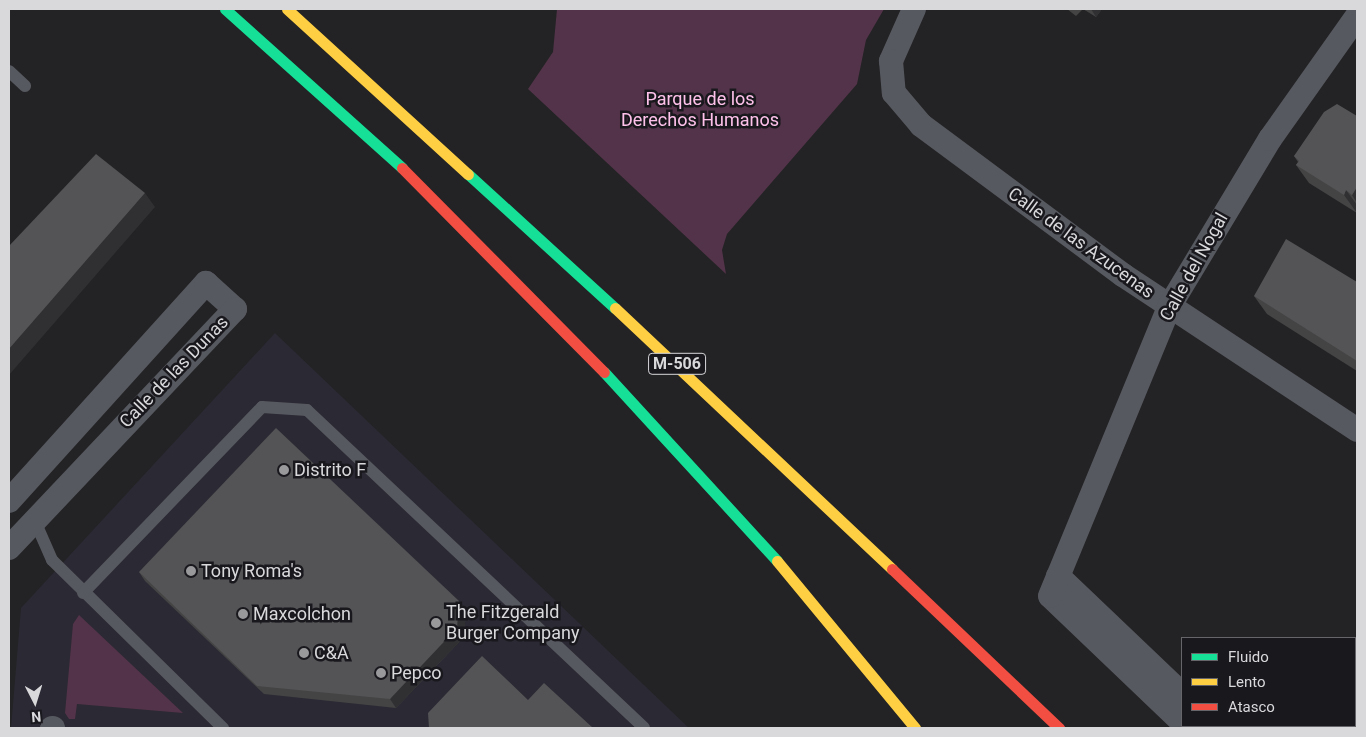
<!DOCTYPE html>
<style>
body{margin:0}
#map{position:relative;width:1366px;height:737px;overflow:hidden;background:#232325;font-family:Roboto,sans-serif}
div>[style]{position:absolute}
.built>*{inset:0;background:#2b2933}
.green>*{inset:0;background:#533349}
.lane>*{height:12px;margin:-6px;padding:0 6px;transform-origin:6px;border-radius:6px;background:#575960}
.street>*{height:24px;margin:-12px;padding:0 12px;transform-origin:12px;border-radius:12px;background:#575960}
.fast>*{height:11px;margin:-5.5px;padding:0 5.5px;transform-origin:5.5px;border-radius:5.5px;background:#16e098}
.slow>*{height:11px;margin:-5.5px;padding:0 5.5px;transform-origin:5.5px;border-radius:5.5px;background:#ffcf43}
.jam>*{height:11px;margin:-5.5px;padding:0 5.5px;transform-origin:5.5px;border-radius:5.5px;background:#f24e42}
.wall>*{inset:0;background:#444445}
.shaded-wall>*{inset:0;background:#303032}
.building>*{inset:0;background:#545456}
.dots>*{width:14px;height:14px;translate:-50% -50%;box-sizing:border-box;border:2px solid #19181d;border-radius:50%}
span{translate:-50% -50%;white-space:nowrap;text-align:center;line-height:1.15;-webkit-text-stroke:5px #19181d;paint-order:stroke}
.shield-label span{padding:1px 4px;background:#19181d;border:1px solid;border-radius:4px;-webkit-text-stroke-width:0}
.shield-label{font-size:16px;color:#d9d9dc;font-weight:700}
.park-label{font-size:18px;color:#fec1ea}
.street-label{font-size:18px;color:#d9d9dc}
.poi-label{font-size:18px;color:#d9d9dc}
.left{translate:0 -50%;text-align:left}
.frame{position:absolute;inset:0;border:10px solid #d9d9dc;pointer-events:none}
.legend{position:absolute;left:1181px;top:637px;width:175px;height:90px;box-sizing:border-box;background:#19181d;border:1px solid #666569;margin:0;padding:6px 9px;list-style:none;font-size:15px;color:#d9d9dc}
.legend li{display:flex;align-items:center;gap:10px;height:25px}
.legend b{width:25px;border:1px solid #666569}
.north{position:absolute;left:10px;top:677px;width:50px;height:50px;-webkit-text-stroke:4px #19181d;paint-order:stroke;rotate:175deg;font-size:14px;font-weight:700;line-height:20px;text-align:center;color:#d9d9dc}
.north::after{content:'';display:block;margin:auto;width:18px;height:22px;background:#d9d9dc;clip-path:polygon(50% 0,100% 100%,50% 72%,0 100%)}
</style>
<div id="map">
<div class="built">
<i style="clip-path:polygon(275px 333px,689px 728px,11px 728px,21px 608px)"></i>
</div>
<div class="green">
<i style="clip-path:polygon(557px 9px,884px 9px,866px 40px,857px 84px,727px 234px,722px 250px,726px 274px,528px 89px,553px 52px)"></i>
<i style="clip-path:polygon(79px 615px,183px 713px,77px 704px,75px 719px,69px 719px,65px 713px,73px 624px)"></i>
</div>
<div class="lane">
<i style="left:9px;top:71px;width:22px;rotate:43deg"></i>
<i style="left:34px;top:519px;width:45px;rotate:66.3deg"></i>
<i style="left:52px;top:560px;width:240px;rotate:44.5deg"></i>
<i style="left:83px;top:593px;width:258px;rotate:-46.1deg"></i>
<i style="left:262px;top:407px;width:45px;rotate:3.8deg"></i>
<i style="left:307px;top:410px;width:463px;rotate:43.3deg"></i>
</div>
<div class="street">
<i style="left:914px;top:9px;width:57px;rotate:113.9deg"></i>
<i style="left:891px;top:61px;width:32px;rotate:85deg"></i>
<i style="left:894px;top:93px;width:42px;rotate:49.8deg"></i>
<i style="left:921px;top:125px;width:252px;rotate:36.6deg"></i>
<i style="left:1123px;top:275px;width:281px;rotate:33.5deg"></i>
<i style="left:9px;top:501px;width:294px;rotate:-47.9deg"></i>
<i style="left:206px;top:283px;width:39px;rotate:42deg"></i>
<i style="left:235px;top:309px;width:329px;rotate:133.4deg"></i>
<i style="left:1058px;top:576px;width:171px;rotate:43.6deg"></i>
<i style="left:1182px;top:722px;width:182px;rotate:-136.3deg"></i>
<i style="left:1050px;top:596px;width:313px;rotate:-67.6deg"></i>
<i style="left:1169px;top:307px;width:196px;rotate:-59deg"></i>
<i style="left:1270px;top:139px;width:151px;rotate:-54.7deg"></i>
<i style="left:1215px;top:726px;width:4px;rotate:34deg"></i>
<i style="left:52px;top:728px;width:1px"></i>
</div>
<div class="fast">
<i style="left:225px;top:9px;width:238px;rotate:41.9deg"></i>
<i style="left:468px;top:174px;width:199px;rotate:42.4deg"></i>
<i style="left:604px;top:372px;width:256px;rotate:47.5deg"></i>
</div>
<div class="slow">
<i style="left:287px;top:9px;width:245px;rotate:42.4deg"></i>
<i style="left:615px;top:308px;width:381px;rotate:43.3deg"></i>
<i style="left:777px;top:561px;width:217px;rotate:50.4deg"></i>
</div>
<div class="jam">
<i style="left:402px;top:168px;width:287px;rotate:45.3deg"></i>
<i style="left:892px;top:569px;width:231px;rotate:43.6deg"></i>
</div>
<div class="wall">
<i style="clip-path:polygon(1067px 9px,1083px 9px,1076px 16px)"></i>
<i style="clip-path:polygon(1083px 9px,1102px 9px,1096px 17px)"></i>
<i style="clip-path:polygon(1357px 116px,1357px 213px,1309px 183px,1296px 165px,1298px 162px,1294px 156px)"></i>
<i style="clip-path:polygon(1357px 282px,1357px 371px,1267px 314px,1254px 296px)"></i>
<i style="clip-path:polygon(139px 572px,459px 601px,466px 610px,464px 637px,396px 708px,264px 694px,145px 581px)"></i>
</div>
<div class="shaded-wall">
<i style="clip-path:polygon(1091px 9px,1102px 9px,1096px 17px)"></i>
<i style="clip-path:polygon(1357px 187px,1357px 203px,1352px 195px)"></i>
<i style="clip-path:polygon(1346px 190px,1357px 205px,1357px 213px,1344px 195px)"></i>
<i style="clip-path:polygon(145px 193px,155px 207px,9px 375px,9px 349px)"></i>
<i style="clip-path:polygon(459px 601px,466px 610px,464px 637px,396px 708px,390px 699px)"></i>
</div>
<div class="building">
<i style="clip-path:polygon(1337px 104px,1357px 116px,1357px 187px,1352px 195px,1346px 190px,1344px 195px,1296px 165px,1299px 161px,1294px 156px,1324px 112px)"></i>
<i style="clip-path:polygon(96px 154px,145px 193px,9px 349px,9px 246px)"></i>
<i style="clip-path:polygon(1286px 239px,1357px 282px,1357px 361px,1254px 296px)"></i>
<i style="clip-path:polygon(276px 428px,459px 601px,457px 628px,390px 699px,257px 686px,139px 572px)"></i>
<i style="clip-path:polygon(482px 656px,528px 700px,544px 683px,593px 728px,429px 728px,428px 713px)"></i>
</div>
<div class="dots">
<i style="left:284px;top:470px;background:#99999c"></i>
<i style="left:191px;top:571px;background:#99999c"></i>
<i style="left:243px;top:614px;background:#99999c"></i>
<i style="left:436px;top:623px;background:#99999c"></i>
<i style="left:304px;top:653px;background:#99999c"></i>
<i style="left:381px;top:673px;background:#99999c"></i>
</div>
<div class="shield-label">
<span style="left:677px;top:364px">M-506</span>
</div>
<div class="park-label">
<span style="left:700px;top:110px">Parque de los<br>Derechos Humanos</span>
</div>
<div class="street-label">
<span style="left:1081px;top:243px;rotate:36deg">Calle de las Azucenas</span>
<span style="left:1194px;top:267px;rotate:-61deg">Calle del Nogal</span>
<span style="left:174px;top:372px;rotate:-46deg">Calle de las Dunas</span>
</div>
<div class="poi-label">
<span class="left" style="left:294px;top:470px">Distrito F</span>
<span class="left" style="left:201px;top:571px">Tony Roma's</span>
<span class="left" style="left:446px;top:623px">The Fitzgerald<br>Burger Company</span>
<span class="left" style="left:253px;top:614px">Maxcolchon</span>
<span class="left" style="left:314px;top:653px">C&amp;A</span>
<span class="left" style="left:391px;top:673px">Pepco</span>
</div>
<div class="frame"></div>
<ul class="legend">
<li><b style="height:6px;background:#16e098"></b>Fluido</li>
<li><b style="height:6px;background:#ffcf43"></b>Lento</li>
<li><b style="height:6px;background:#f24e42"></b>Atasco</li>
</ul>
<div class="north">N</div>
</div>
